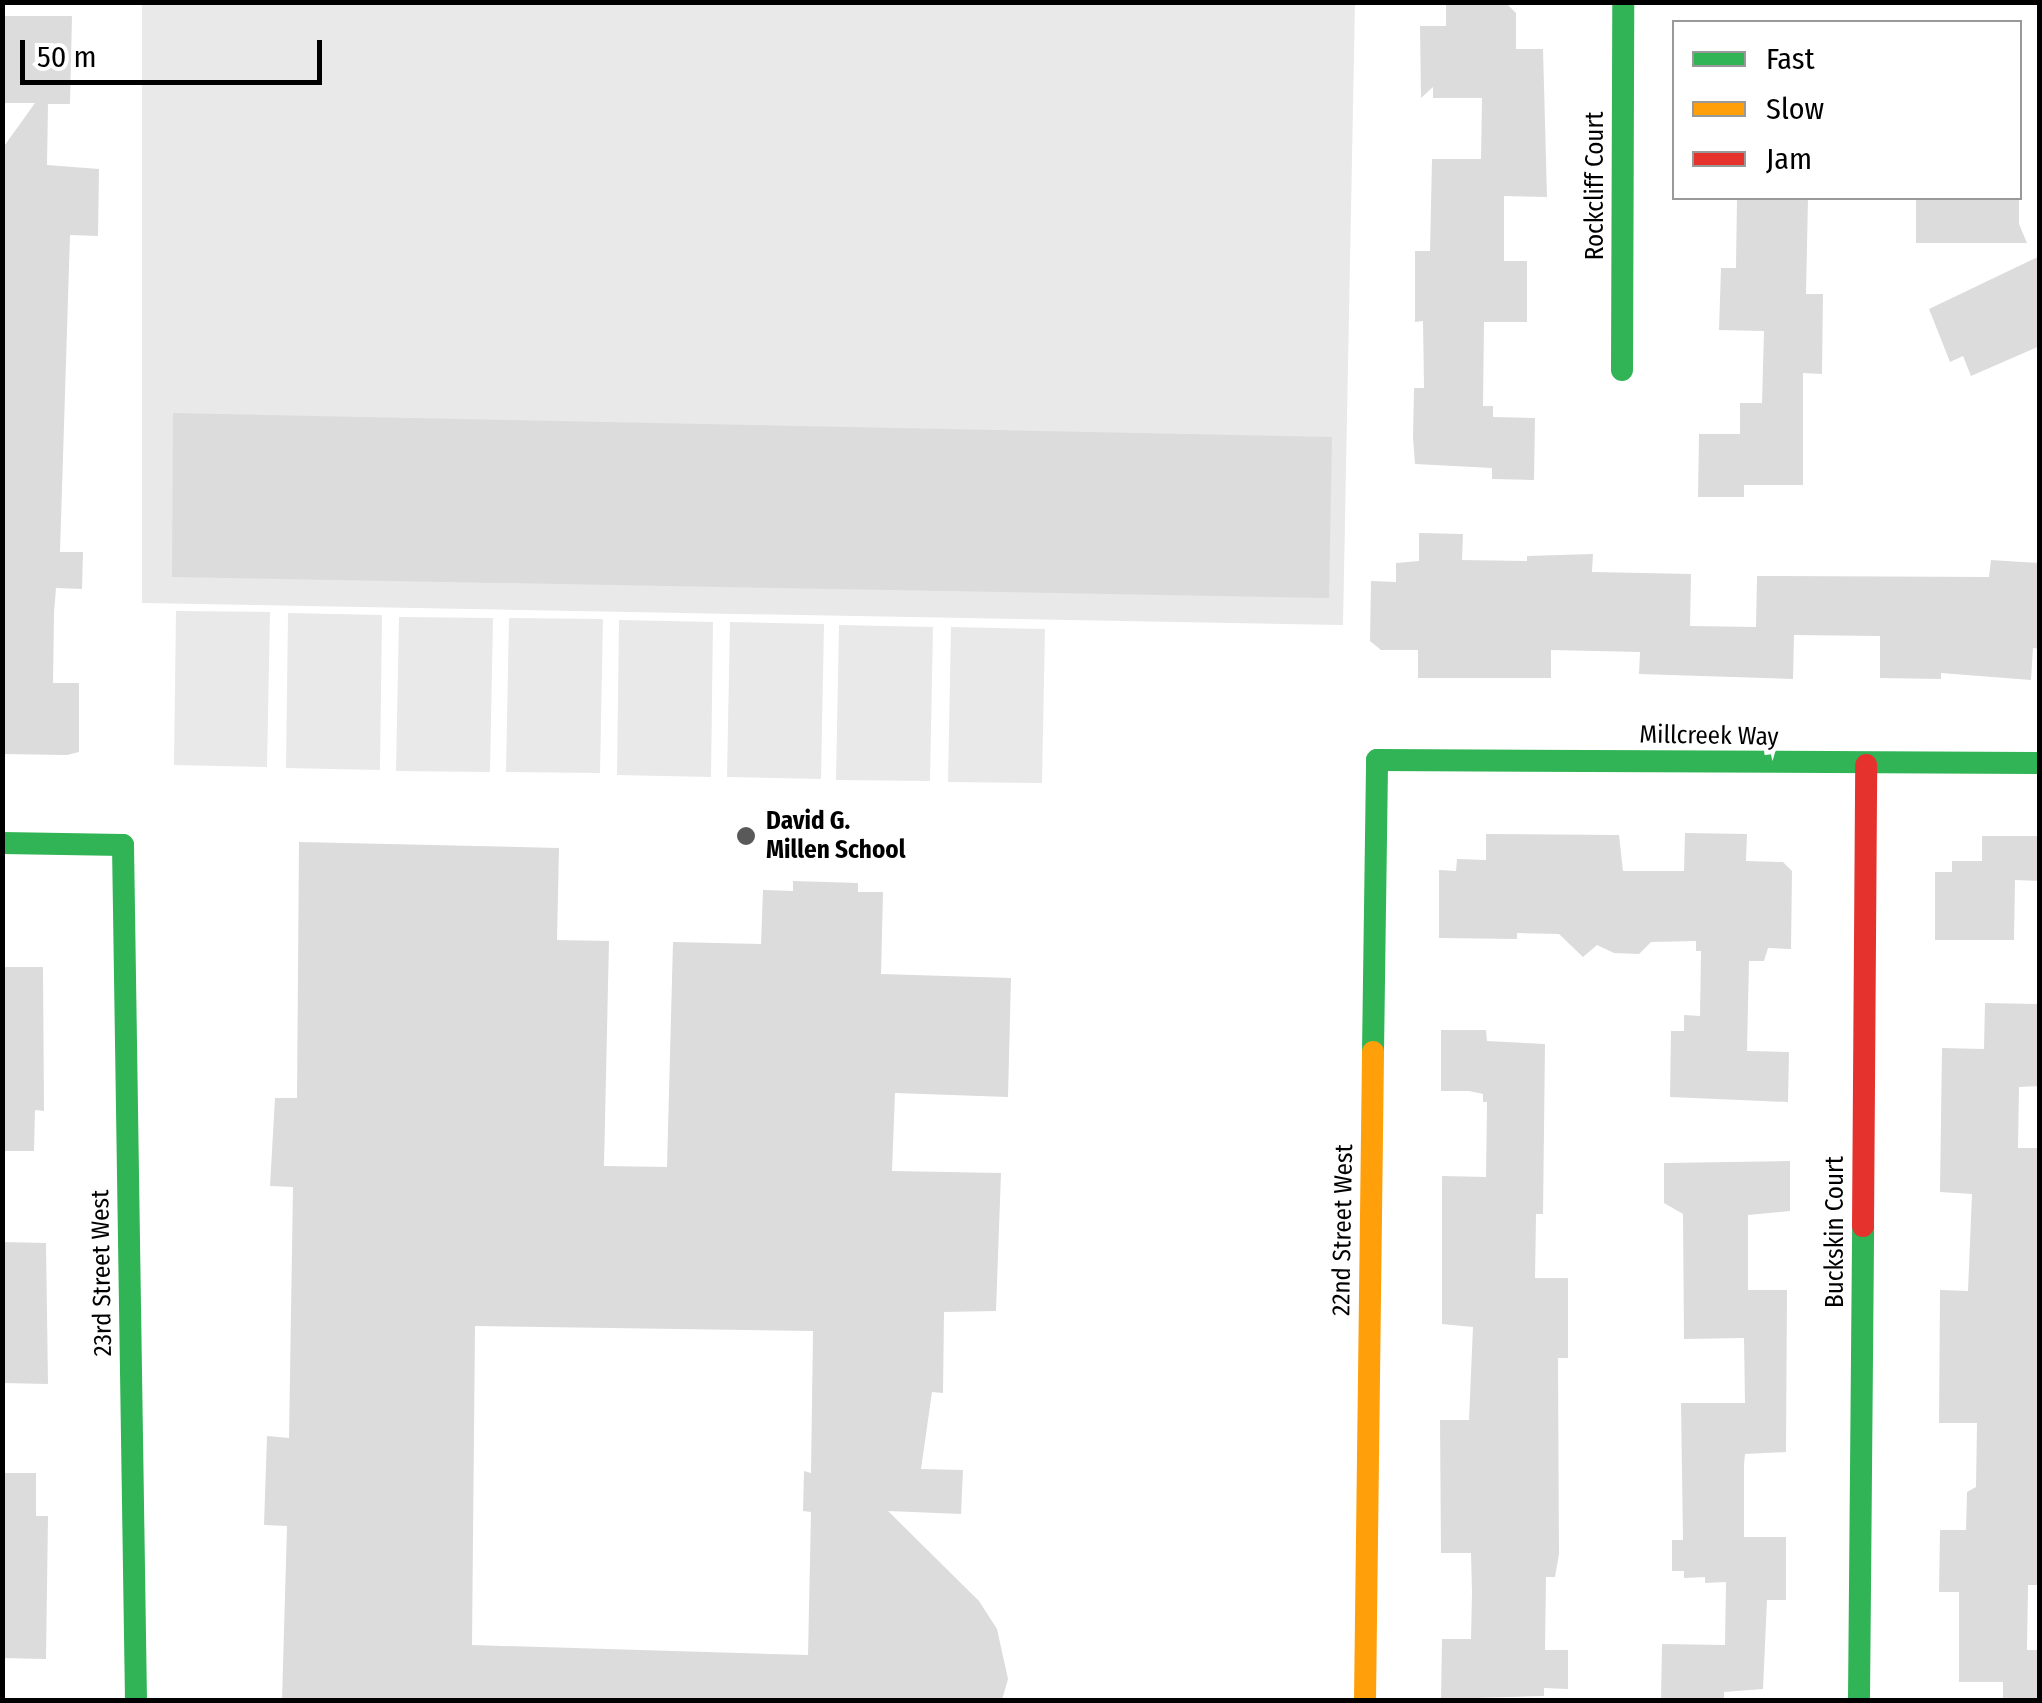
<!DOCTYPE html>
<style>
body{margin:0}
#map{position:relative;width:2042px;height:1703px;overflow:hidden;background:#fff;font-family:"Fira Sans Condensed",sans-serif}
div>[style]{position:absolute}
.green>*{inset:0;background:#e9e9e9}
.building>*{inset:0;background:#dcdcdc}
.fast>*{height:22px;margin:-11px;padding:0 11px;transform-origin:11px;border-radius:11px;background:#30b455}
.slow>*{height:22px;margin:-11px;padding:0 11px;transform-origin:11px;border-radius:11px;background:#ff9f0a}
.jam>*{height:22px;margin:-11px;padding:0 11px;transform-origin:11px;border-radius:11px;background:#e5322d}
.dots>*{width:28px;height:28px;translate:-50% -50%;box-sizing:border-box;border:5px solid #fff;border-radius:50%}
span{translate:-50% -50%;white-space:nowrap;text-align:center;line-height:1.15;-webkit-text-stroke:9px #fff;paint-order:stroke}
.street-label{font-size:25px;color:#000}
.poi-label{font-size:25px;color:#000;font-weight:700}
.left{translate:0 -50%;text-align:left}
.frame{position:absolute;inset:0;border:5px solid #000;pointer-events:none}
.legend{position:absolute;left:1672px;top:20px;width:350px;height:180px;box-sizing:border-box;background:#fff;border:2px solid #999;margin:0;padding:12px 18px;list-style:none;font-size:30px;color:#000}
.legend li{display:flex;align-items:center;gap:20px;height:50px}
.legend b{width:50px;border:2px solid #999}
.scale{position:absolute;left:20px;top:40px;width:302px;height:45px;box-sizing:border-box;border:5px solid #000;border-top:0;padding-left:12px;font-size:30px;line-height:35px;white-space:nowrap;color:#000;-webkit-text-stroke:8px #fff;paint-order:stroke}
</style>
<div id="map">
<div class="green">
<i style="clip-path:polygon(142px 3px,1355px 3px,1343px 625px,142px 603px)"></i>
<i style="clip-path:polygon(176px 611px,270px 612px,267px 767px,174px 765px)"></i>
<i style="clip-path:polygon(288px 613px,382px 615px,380px 770px,286px 768px)"></i>
<i style="clip-path:polygon(399px 617px,493px 618px,490px 772px,396px 771px)"></i>
<i style="clip-path:polygon(509px 618px,603px 619px,600px 773px,506px 772px)"></i>
<i style="clip-path:polygon(619px 620px,713px 622px,711px 777px,617px 775px)"></i>
<i style="clip-path:polygon(730px 622px,824px 624px,821px 779px,727px 777px)"></i>
<i style="clip-path:polygon(839px 625px,933px 627px,930px 781px,836px 780px)"></i>
<i style="clip-path:polygon(951px 627px,1045px 629px,1042px 783px,948px 782px)"></i>
</div>
<div class="building">
<i style="clip-path:polygon(1506px 3px,1516px 13px,1516px 49px,1543px 49px,1547px 197px,1504px 196px,1504px 261px,1527px 261px,1527px 322px,1484px 322px,1483px 406px,1493px 406px,1493px 417px,1535px 418px,1534px 480px,1492px 479px,1492px 468px,1415px 464px,1413px 437px,1414px 388px,1424px 388px,1423px 321px,1415px 322px,1415px 251px,1430px 251px,1432px 159px,1481px 159px,1482px 98px,1433px 98px,1433px 87px,1421px 98px,1420px 26px,1446px 26px,1446px 4px)"></i>
<i style="clip-path:polygon(2px 16px,72px 16px,70px 104px,48px 104px,47px 165px,99px 169px,98px 236px,70px 235px,60px 552px,83px 552px,82px 589px,56px 588px,54px 613px,53px 683px,79px 683px,79px 752px,67px 755px,2px 754px,2px 149px,35px 103px,2px 103px)"></i>
<i style="clip-path:polygon(1737px 198px,1808px 198px,1806px 294px,1823px 294px,1822px 374px,1803px 373px,1803px 485px,1744px 485px,1744px 497px,1698px 497px,1699px 434px,1740px 434px,1740px 403px,1762px 403px,1764px 331px,1719px 330px,1721px 268px,1736px 268px)"></i>
<i style="clip-path:polygon(1916px 198px,2019px 198px,2019px 224px,2027px 243px,1916px 243px)"></i>
<i style="clip-path:polygon(2040px 256px,2040px 346px,1971px 376px,1963px 356px,1950px 362px,1929px 309px)"></i>
<i style="clip-path:polygon(173px 413px,1332px 437px,1329px 598px,172px 577px)"></i>
<i style="clip-path:polygon(1419px 533px,1463px 534px,1462px 560px,1527px 561px,1527px 556px,1593px 554px,1592px 572px,1691px 574px,1690px 626px,1756px 627px,1757px 576px,1989px 577px,1991px 560px,2040px 563px,2040px 649px,2033px 648px,2031px 680px,1941px 673px,1941px 679px,1880px 678px,1880px 636px,1794px 635px,1793px 679px,1639px 674px,1640px 652px,1551px 650px,1551px 678px,1418px 678px,1418px 650px,1381px 650px,1370px 641px,1371px 581px,1396px 582px,1396px 563px,1419px 561px)"></i>
<i style="clip-path:polygon(1685px 833px,1747px 834px,1746px 861px,1783px 862px,1792px 871px,1791px 949px,1768px 948px,1764px 961px,1749px 961px,1747px 1051px,1789px 1052px,1788px 1102px,1670px 1097px,1671px 1031px,1684px 1031px,1684px 1015px,1700px 1016px,1701px 951px,1696px 951px,1696px 941px,1651px 942px,1639px 954px,1614px 953px,1597px 945px,1583px 957px,1559px 934px,1517px 933px,1517px 939px,1439px 938px,1439px 870px,1456px 871px,1457px 859px,1486px 860px,1486px 834px,1619px 835px,1623px 871px,1684px 871px)"></i>
<i style="clip-path:polygon(1982px 836px,2040px 836px,2040px 881px,2015px 880px,2014px 940px,1935px 940px,1935px 872px,1952px 872px,1952px 861px,1982px 861px)"></i>
<i style="clip-path:polygon(evenodd,299px 842px,559px 848px,557px 940px,609px 941px,604px 1166px,667px 1167px,673px 942px,761px 944px,763px 890px,793px 891px,793px 881px,858px 883px,858px 892px,883px 892px,881px 974px,1011px 978px,1008px 1097px,895px 1093px,892px 1171px,1001px 1173px,996px 1311px,944px 1312px,943px 1393px,932px 1392px,921px 1469px,963px 1470px,961px 1514px,888px 1511px,979px 1601px,997px 1629px,1008px 1679px,1002px 1700px,282px 1700px,287px 1526px,264px 1525px,267px 1436px,289px 1438px,293px 1187px,270px 1186px,275px 1098px,297px 1098px,299px 842px,475px 1326px,813px 1331px,811px 1473px,804px 1471px,803px 1511px,811px 1512px,808px 1655px,472px 1645px,475px 1326px)"></i>
<i style="clip-path:polygon(2px 967px,43px 967px,44px 1111px,35px 1110px,34px 1151px,2px 1151px)"></i>
<i style="clip-path:polygon(1985px 1003px,2040px 1004px,2040px 1086px,2019px 1087px,2018px 1148px,2040px 1148px,2040px 1585px,2028px 1585px,2027px 1650px,2040px 1650px,2040px 1700px,2003px 1700px,2003px 1682px,1959px 1682px,1959px 1592px,1939px 1592px,1940px 1530px,1966px 1530px,1967px 1492px,1976px 1487px,1977px 1423px,1939px 1423px,1940px 1290px,1968px 1291px,1972px 1194px,1940px 1192px,1942px 1048px,1984px 1049px)"></i>
<i style="clip-path:polygon(1441px 1030px,1486px 1030px,1487px 1041px,1545px 1044px,1543px 1214px,1536px 1214px,1535px 1278px,1568px 1278px,1568px 1358px,1558px 1358px,1559px 1554px,1555px 1577px,1546px 1577px,1545px 1650px,1568px 1650px,1568px 1689px,1544px 1688px,1544px 1696px,1441px 1699px,1442px 1639px,1471px 1639px,1472px 1593px,1471px 1553px,1441px 1553px,1440px 1420px,1469px 1420px,1473px 1327px,1442px 1324px,1442px 1176px,1486px 1177px,1487px 1102px,1483px 1102px,1483px 1094px,1469px 1091px,1441px 1091px)"></i>
<i style="clip-path:polygon(1790px 1161px,1790px 1211px,1748px 1215px,1748px 1290px,1787px 1290px,1786px 1452px,1745px 1454px,1744px 1464px,1744px 1537px,1786px 1537px,1786px 1600px,1767px 1600px,1763px 1689px,1724px 1692px,1724px 1700px,1661px 1700px,1662px 1644px,1725px 1645px,1726px 1582px,1705px 1583px,1705px 1577px,1684px 1578px,1684px 1571px,1672px 1571px,1672px 1540px,1683px 1540px,1681px 1403px,1745px 1403px,1744px 1338px,1684px 1339px,1683px 1214px,1664px 1203px,1664px 1163px)"></i>
<i style="clip-path:polygon(2px 1242px,46px 1243px,48px 1384px,2px 1383px)"></i>
<i style="clip-path:polygon(2px 1473px,36px 1473px,36px 1516px,48px 1516px,46px 1659px,2px 1658px)"></i>
</div>
<div class="fast">
<i style="left:1622px;top:370px;width:368px;rotate:-89.8deg"></i>
<i style="left:2px;top:843px;width:121px;rotate:0.9deg"></i>
<i style="left:123px;top:845px;width:855px;rotate:89.13deg"></i>
<i style="left:1373px;top:1052px;width:292px;rotate:-89.2deg"></i>
<i style="left:1377px;top:760px;width:663px;rotate:0.26deg"></i>
<i style="left:1859px;top:1700px;width:474px;rotate:-89.5deg"></i>
</div>
<div class="slow">
<i style="left:1365px;top:1700px;width:648px;rotate:-89.29deg"></i>
</div>
<div class="jam">
<i style="left:1863px;top:1226px;width:461px;rotate:-89.6deg"></i>
</div>
<div class="dots">
<i style="left:746px;top:836px;background:#595959"></i>
</div>
<div class="street-label">
<span style="left:1595px;top:186px;rotate:-90deg">Rockcliff Court</span>
<span style="left:1709px;top:736px;rotate:1deg">Millcreek Way</span>
<span style="left:1343px;top:1230px;rotate:-89deg">22nd Street West</span>
<span style="left:1835px;top:1232px;rotate:-90deg">Buckskin Court</span>
<span style="left:102px;top:1273px;rotate:-91deg">23rd Street West</span>
</div>
<div class="poi-label">
<span class="left" style="left:766px;top:836px">David G.<br>Millen School</span>
</div>
<div class="frame"></div>
<ul class="legend">
<li><b style="height:12px;background:#30b455"></b>Fast</li>
<li><b style="height:12px;background:#ff9f0a"></b>Slow</li>
<li><b style="height:12px;background:#e5322d"></b>Jam</li>
</ul>
<div class="scale">50 m</div>
</div>
